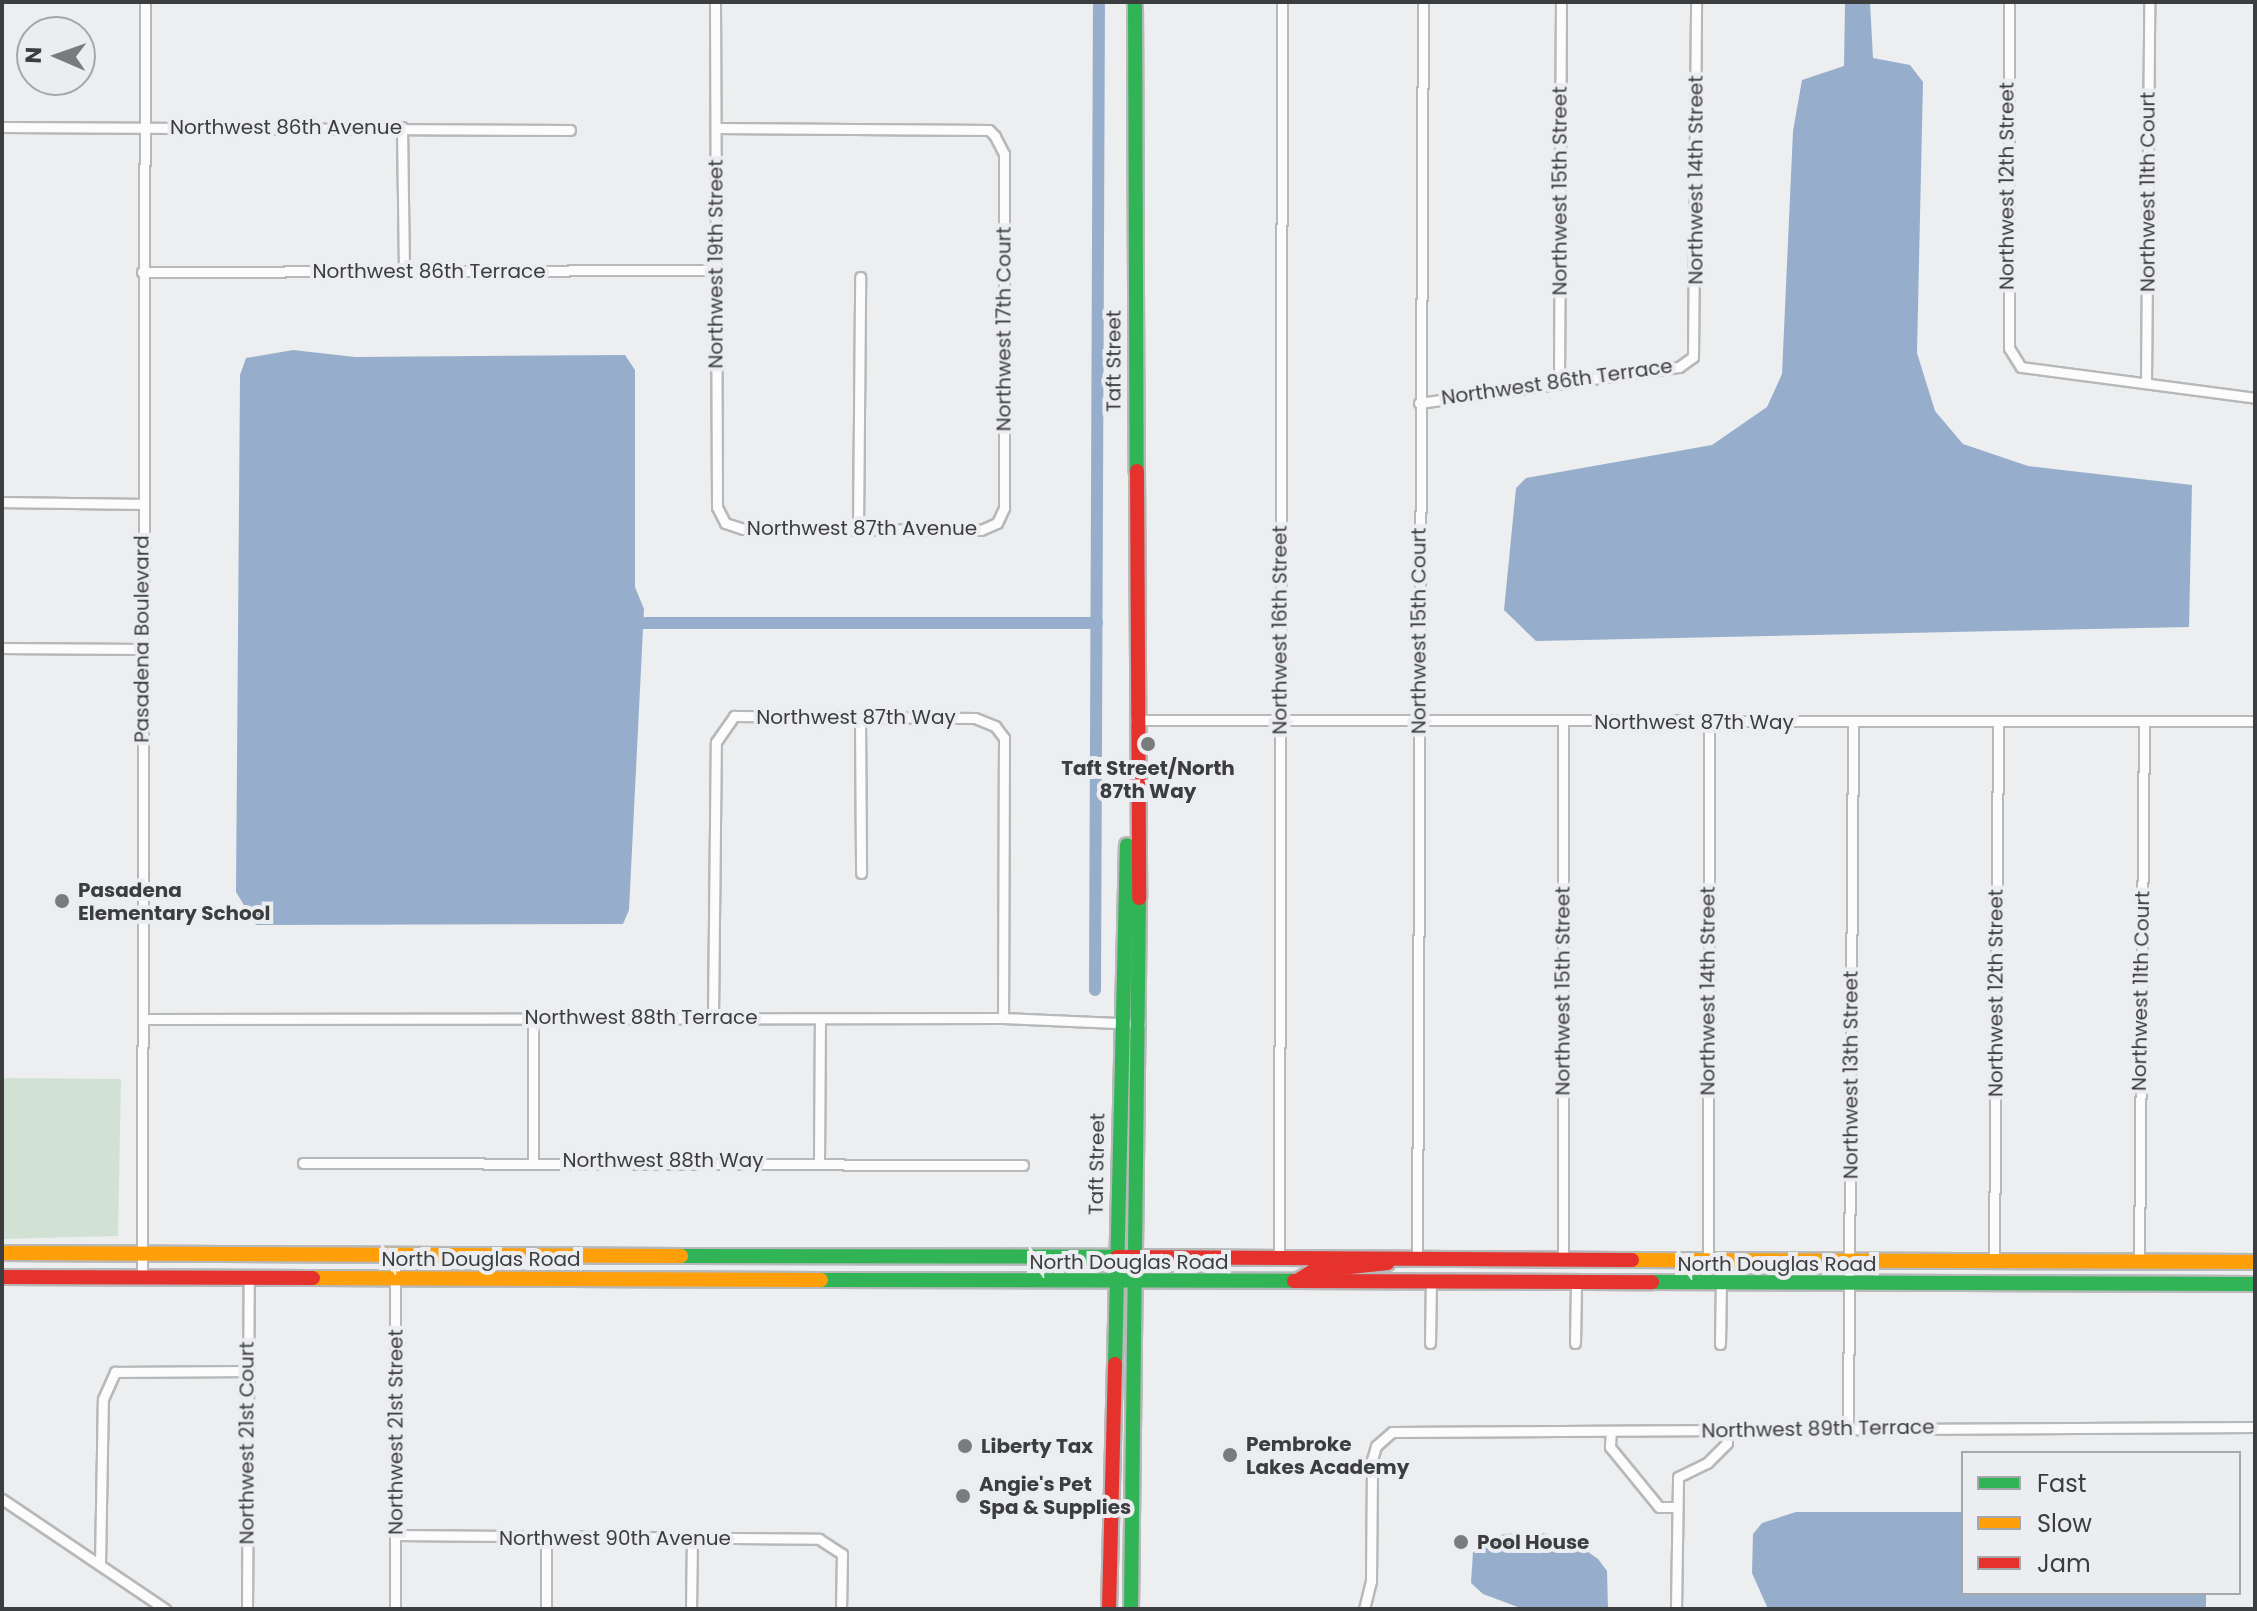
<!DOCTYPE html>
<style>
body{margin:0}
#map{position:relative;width:2257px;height:1611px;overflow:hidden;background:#edeeef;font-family:Poppins,sans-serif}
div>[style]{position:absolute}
.green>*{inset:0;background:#d1e2d5}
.water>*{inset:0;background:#96aecc}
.canal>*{height:12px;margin:-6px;padding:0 6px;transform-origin:6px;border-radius:6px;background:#96aecc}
.roads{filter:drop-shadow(2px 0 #b7b8b9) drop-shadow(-2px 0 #b7b8b9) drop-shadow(0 2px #b7b8b9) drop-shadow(0 -2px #b7b8b9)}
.street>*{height:9px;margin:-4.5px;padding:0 4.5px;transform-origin:4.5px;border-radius:4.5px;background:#fcfcfd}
.fast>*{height:14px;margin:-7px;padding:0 7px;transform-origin:7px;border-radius:7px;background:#30b455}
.slow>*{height:14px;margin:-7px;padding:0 7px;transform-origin:7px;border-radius:7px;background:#ff9f0a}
.jam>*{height:14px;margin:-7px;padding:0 7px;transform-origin:7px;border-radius:7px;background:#e5322d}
.dots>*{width:22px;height:22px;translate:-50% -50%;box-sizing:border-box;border:4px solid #ecedf0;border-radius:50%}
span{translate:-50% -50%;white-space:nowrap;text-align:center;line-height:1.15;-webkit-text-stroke:8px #ecedf0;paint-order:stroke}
.street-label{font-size:20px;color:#3c3d3e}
.poi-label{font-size:20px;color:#3c3d3e;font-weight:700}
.left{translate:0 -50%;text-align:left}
.frame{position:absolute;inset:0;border:4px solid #3c3d3e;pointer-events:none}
.legend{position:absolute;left:1961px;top:1451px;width:280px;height:144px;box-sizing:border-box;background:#ecedf0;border:2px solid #a6a7a9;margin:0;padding:10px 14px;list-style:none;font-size:24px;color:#3c3d3e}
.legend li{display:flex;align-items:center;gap:16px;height:40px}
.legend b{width:40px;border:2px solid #a6a7a9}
.north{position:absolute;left:16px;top:16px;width:80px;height:80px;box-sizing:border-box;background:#ecedf0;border:2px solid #a6a7a9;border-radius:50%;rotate:272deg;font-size:22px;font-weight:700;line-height:32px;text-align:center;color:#3c3d3e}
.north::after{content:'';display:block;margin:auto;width:28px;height:36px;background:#7a7b7c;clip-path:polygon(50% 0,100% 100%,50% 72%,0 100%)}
</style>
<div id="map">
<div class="green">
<i style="clip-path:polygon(2px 1078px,121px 1079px,118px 1236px,2px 1239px)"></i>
</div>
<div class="water">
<i style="clip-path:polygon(1870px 2px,1873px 58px,1910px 65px,1923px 82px,1917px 353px,1935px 411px,1963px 444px,2028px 466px,2192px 485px,2189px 627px,1536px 641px,1504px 610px,1516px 488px,1526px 478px,1712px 445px,1767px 407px,1782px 374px,1793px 131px,1802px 80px,1844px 66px,1845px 4px)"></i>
<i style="clip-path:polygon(293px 350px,355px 357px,625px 355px,635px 370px,635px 587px,644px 609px,629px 910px,623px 924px,256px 925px,236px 892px,240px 375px,246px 358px)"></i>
<i style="clip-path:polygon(1796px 1512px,1963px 1512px,1963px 1593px,2206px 1593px,2206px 1609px,1768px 1609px,1752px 1573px,1753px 1534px,1762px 1523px)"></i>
<i style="clip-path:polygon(1537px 1532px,1570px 1539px,1598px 1559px,1607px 1571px,1608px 1609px,1523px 1609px,1483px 1594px,1471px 1583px,1473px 1552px,1504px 1534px)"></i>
</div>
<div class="canal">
<i style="left:644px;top:623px;width:453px"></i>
<i style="left:1095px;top:990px;width:984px;rotate:-89.77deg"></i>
</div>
<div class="roads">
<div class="street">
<i style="left:715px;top:2px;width:505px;rotate:89.77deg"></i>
<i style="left:717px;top:507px;width:18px;rotate:63deg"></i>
<i style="left:725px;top:523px;width:19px;rotate:18deg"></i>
<i style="left:743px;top:529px;width:238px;rotate:0.2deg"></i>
<i style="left:981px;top:530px;width:17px;rotate:-24deg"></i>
<i style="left:997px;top:523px;width:17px;rotate:-65deg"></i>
<i style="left:1004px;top:508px;width:354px;rotate:-90deg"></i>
<i style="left:1004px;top:154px;width:20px;rotate:-117deg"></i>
<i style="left:995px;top:136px;width:8px;rotate:-135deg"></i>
<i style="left:989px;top:130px;width:272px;rotate:-179.6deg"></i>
<i style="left:2009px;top:2px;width:346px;rotate:90deg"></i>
<i style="left:2009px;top:348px;width:22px;rotate:58deg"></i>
<i style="left:2021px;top:367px;width:236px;rotate:7.5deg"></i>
<i style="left:2px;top:127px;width:568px;rotate:0.3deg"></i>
<i style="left:402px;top:127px;width:145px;rotate:89.2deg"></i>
<i style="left:142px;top:272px;width:573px;rotate:-0.2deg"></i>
<i style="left:1559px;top:381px;width:379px;rotate:-89.7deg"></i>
<i style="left:2146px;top:382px;width:380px;rotate:-89.5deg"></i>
<i style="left:1419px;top:403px;width:262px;rotate:-7.9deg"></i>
<i style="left:1679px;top:367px;width:17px;rotate:-36deg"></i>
<i style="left:1693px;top:357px;width:355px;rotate:-89.5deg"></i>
<i style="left:2px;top:502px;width:139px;rotate:0.8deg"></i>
<i style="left:858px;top:530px;width:253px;rotate:-89.5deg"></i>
<i style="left:2px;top:648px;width:139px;rotate:0.4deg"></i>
<i style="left:860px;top:719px;width:154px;rotate:89.6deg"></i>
<i style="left:1135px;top:720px;width:1120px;rotate:0.05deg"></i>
<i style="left:713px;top:1016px;width:274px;rotate:-89.4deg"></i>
<i style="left:716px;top:742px;width:32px;rotate:-55deg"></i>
<i style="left:734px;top:716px;width:241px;rotate:0.5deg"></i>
<i style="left:975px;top:718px;width:22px;rotate:22deg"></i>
<i style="left:995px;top:726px;width:15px;rotate:53deg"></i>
<i style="left:1004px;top:738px;width:280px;rotate:90.2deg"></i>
<i style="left:143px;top:1019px;width:860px;rotate:-0.07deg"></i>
<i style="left:1003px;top:1018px;width:137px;rotate:2.5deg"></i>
<i style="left:533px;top:1160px;width:144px;rotate:-90deg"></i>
<i style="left:819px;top:1161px;width:141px;rotate:-89.6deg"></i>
<i style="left:303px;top:1163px;width:720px;rotate:0.16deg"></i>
<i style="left:1279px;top:1258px;width:1256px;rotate:-89.86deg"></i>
<i style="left:1417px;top:1259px;width:1257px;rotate:-89.73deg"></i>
<i style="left:1563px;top:1259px;width:537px;rotate:-90deg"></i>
<i style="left:1708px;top:1261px;width:540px;rotate:-89.89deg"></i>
<i style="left:1994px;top:1261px;width:536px;rotate:-89.57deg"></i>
<i style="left:2139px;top:1262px;width:541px;rotate:-89.47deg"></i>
<i style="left:142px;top:1276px;width:1274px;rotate:-89.87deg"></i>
<i style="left:1430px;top:1343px;width:61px;rotate:-89.1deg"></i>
<i style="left:1575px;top:1343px;width:60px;rotate:-89deg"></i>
<i style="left:1720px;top:1344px;width:61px;rotate:-89.1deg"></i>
<i style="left:1848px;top:1426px;width:703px;rotate:-89.59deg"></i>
<i style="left:1611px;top:1431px;width:16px;rotate:94deg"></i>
<i style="left:1610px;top:1447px;width:77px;rotate:50.8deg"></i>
<i style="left:1659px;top:1507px;width:16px"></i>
<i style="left:2px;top:1499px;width:197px;rotate:34deg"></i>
<i style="left:396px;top:1535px;width:423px;rotate:0.5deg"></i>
<i style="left:819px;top:1539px;width:27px;rotate:33deg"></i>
<i style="left:842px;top:1554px;width:55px;rotate:91deg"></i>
<i style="left:100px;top:1565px;width:166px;rotate:-89deg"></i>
<i style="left:103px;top:1399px;width:30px;rotate:-66deg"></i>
<i style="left:115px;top:1372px;width:132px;rotate:-0.4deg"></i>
<i style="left:247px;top:1609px;width:331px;rotate:-89.7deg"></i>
<i style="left:395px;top:1609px;width:354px;rotate:-90deg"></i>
<i style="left:546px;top:1609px;width:71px;rotate:-90deg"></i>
<i style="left:691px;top:1609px;width:72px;rotate:-89.2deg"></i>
<i style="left:1364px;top:1609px;width:29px;rotate:-76deg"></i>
<i style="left:1371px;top:1581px;width:121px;rotate:-89.5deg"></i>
<i style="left:1372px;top:1460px;width:15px;rotate:-74deg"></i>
<i style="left:1376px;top:1446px;width:21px;rotate:-41deg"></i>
<i style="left:1392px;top:1432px;width:863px;rotate:-0.33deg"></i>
<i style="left:1676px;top:1609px;width:132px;rotate:-89.1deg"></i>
<i style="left:1678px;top:1477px;width:32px;rotate:-26deg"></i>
<i style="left:1707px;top:1463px;width:28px;rotate:-45deg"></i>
<i style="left:1727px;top:1443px;width:12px;rotate:-90deg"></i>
</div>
<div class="fast">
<i style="left:1135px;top:2px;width:469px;rotate:89.8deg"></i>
<i style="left:681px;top:1256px;width:436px;rotate:0.1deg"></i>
<i style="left:821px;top:1280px;width:473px;rotate:0.1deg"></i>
<i style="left:1652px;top:1282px;width:603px;rotate:0.19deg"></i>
<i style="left:1115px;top:1364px;width:519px;rotate:-88.68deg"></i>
<i style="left:1131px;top:1609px;width:711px;rotate:-89.36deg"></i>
</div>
<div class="slow">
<i style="left:2px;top:1253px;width:679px;rotate:0.25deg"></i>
<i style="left:1632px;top:1260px;width:623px;rotate:0.18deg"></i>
<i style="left:313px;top:1278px;width:508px;rotate:0.23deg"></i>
</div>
<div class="jam">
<i style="left:1137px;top:471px;width:427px;rotate:89.7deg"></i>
<i style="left:1117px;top:1257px;width:515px;rotate:0.33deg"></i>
<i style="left:2px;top:1277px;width:311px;rotate:0.2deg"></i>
<i style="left:1294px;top:1281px;width:358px;rotate:0.2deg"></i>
<i style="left:1297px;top:1281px;width:19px;rotate:-32deg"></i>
<i style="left:1313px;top:1271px;width:75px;rotate:-6.1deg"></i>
<i style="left:1109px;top:1609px;width:245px;rotate:-88.6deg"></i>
</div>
</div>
<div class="dots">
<i style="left:1148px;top:744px;background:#7a7b7c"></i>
<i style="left:62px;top:901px;background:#7a7b7c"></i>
<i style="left:965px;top:1446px;background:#7a7b7c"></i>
<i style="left:1230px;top:1455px;background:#7a7b7c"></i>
<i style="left:963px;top:1496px;background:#7a7b7c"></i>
<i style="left:1461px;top:1542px;background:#7a7b7c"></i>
</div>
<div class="street-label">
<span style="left:286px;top:127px">Northwest 86th Avenue</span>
<span style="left:1696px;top:180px;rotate:-90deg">Northwest 14th Street</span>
<span style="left:2007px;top:186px;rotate:-90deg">Northwest 12th Street</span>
<span style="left:1560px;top:191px;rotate:-90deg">Northwest 15th Street</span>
<span style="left:2148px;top:192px;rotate:-90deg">Northwest 11th Court</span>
<span style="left:716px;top:264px;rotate:-90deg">Northwest 19th Street</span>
<span style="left:429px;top:271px">Northwest 86th Terrace</span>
<span style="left:1004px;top:329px;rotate:-90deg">Northwest 17th Court</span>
<span style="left:1114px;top:361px;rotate:-90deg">Taft Street</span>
<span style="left:1557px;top:382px;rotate:-8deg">Northwest 86th Terrace</span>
<span style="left:862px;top:528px">Northwest 87th Avenue</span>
<span style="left:1280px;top:630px;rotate:-90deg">Northwest 16th Street</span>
<span style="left:1419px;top:631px;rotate:-90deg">Northwest 15th Court</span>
<span style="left:142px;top:639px;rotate:-90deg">Pasadena Boulevard</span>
<span style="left:856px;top:717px">Northwest 87th Way</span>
<span style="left:1694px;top:722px">Northwest 87th Way</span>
<span style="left:1563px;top:991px;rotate:-90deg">Northwest 15th Street</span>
<span style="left:1708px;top:991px;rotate:-90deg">Northwest 14th Street</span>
<span style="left:2141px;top:991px;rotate:-89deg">Northwest 11th Court</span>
<span style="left:1996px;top:993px;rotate:-90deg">Northwest 12th Street</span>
<span style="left:641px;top:1017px">Northwest 88th Terrace</span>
<span style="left:1851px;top:1075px;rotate:-90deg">Northwest 13th Street</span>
<span style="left:663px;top:1160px">Northwest 88th Way</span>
<span style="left:1097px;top:1164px;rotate:-89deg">Taft Street</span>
<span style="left:481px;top:1259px">North Douglas Road</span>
<span style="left:1129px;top:1262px">North Douglas Road</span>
<span style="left:1777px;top:1264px">North Douglas Road</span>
<span style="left:1818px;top:1429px;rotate:-1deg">Northwest 89th Terrace</span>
<span style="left:396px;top:1432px;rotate:-90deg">Northwest 21st Street</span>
<span style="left:247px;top:1443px;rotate:-90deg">Northwest 21st Court</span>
<span style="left:615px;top:1538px">Northwest 90th Avenue</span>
</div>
<div class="poi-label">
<span style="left:1148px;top:780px">Taft Street/North<br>87th Way</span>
<span class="left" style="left:78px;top:902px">Pasadena<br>Elementary School</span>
<span class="left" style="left:1246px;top:1456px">Pembroke<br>Lakes Academy</span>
<span class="left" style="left:981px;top:1446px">Liberty Tax</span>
<span class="left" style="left:979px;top:1496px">Angie's Pet<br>Spa &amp; Supplies</span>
<span class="left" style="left:1477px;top:1542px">Pool House</span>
</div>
<div class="frame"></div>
<ul class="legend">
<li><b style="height:10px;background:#30b455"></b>Fast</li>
<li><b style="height:10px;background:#ff9f0a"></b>Slow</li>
<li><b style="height:10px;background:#e5322d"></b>Jam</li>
</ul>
<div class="north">N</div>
</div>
